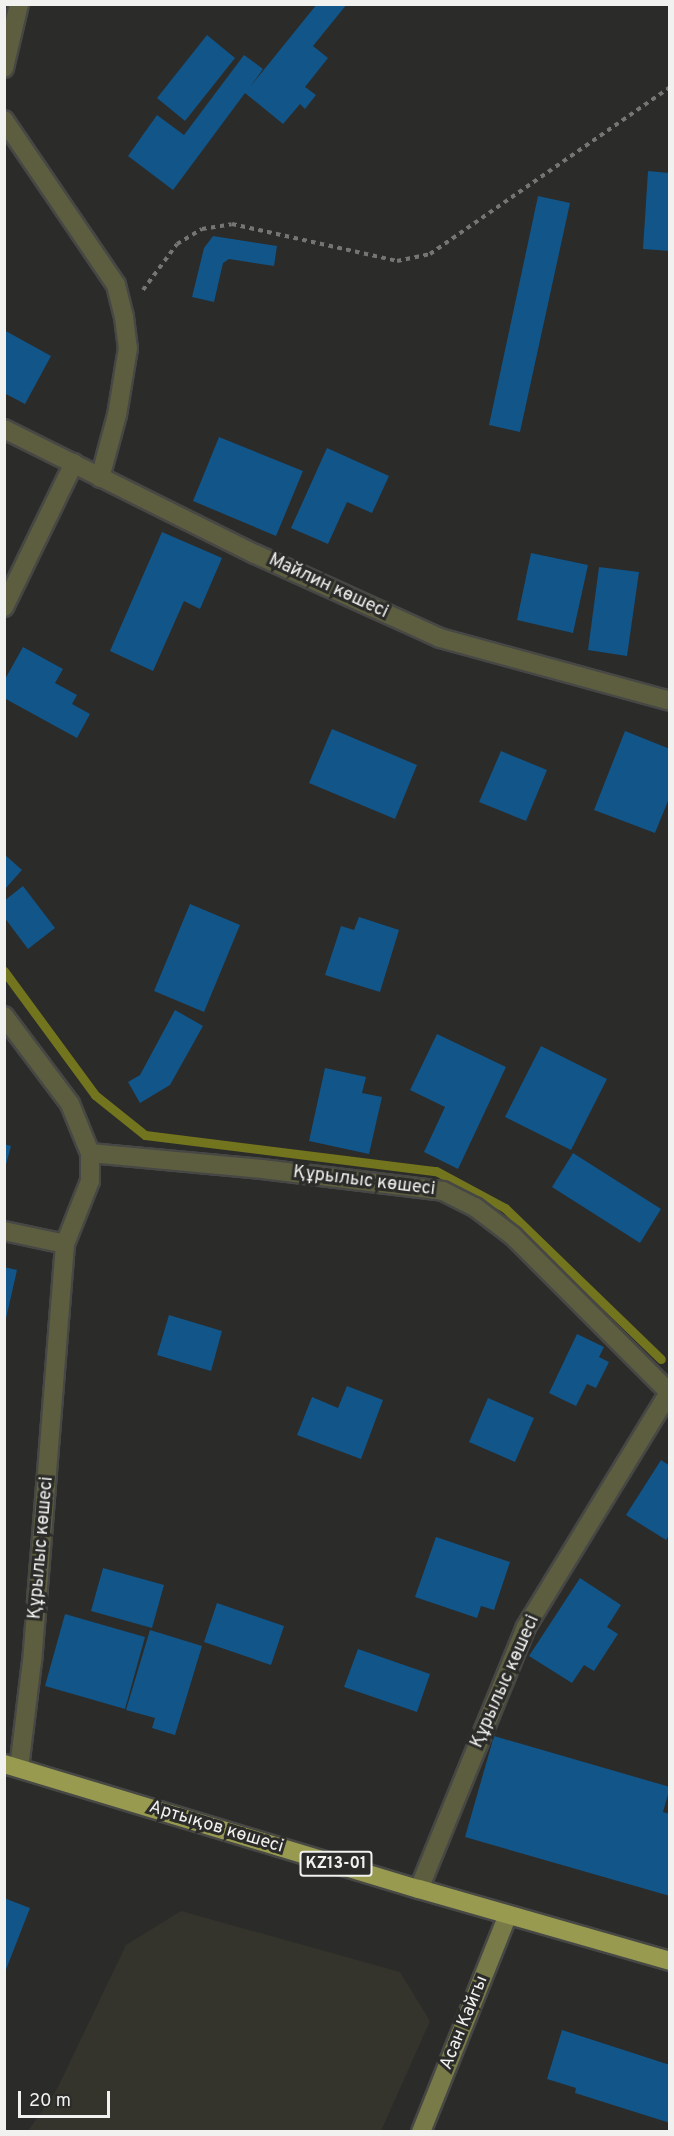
<!DOCTYPE html>
<meta charset="utf-8">
<style>
body{margin:0}
#map{position:relative;width:674px;height:2136px;overflow:hidden;background:#2b2b29;font-family:Overpass,sans-serif}
div>[style]{position:absolute}
.built>*{inset:0;background:#34342c}
.stream>*{height:9px;margin:-4.5px;padding:0 4.5px;transform-origin:4.5px;border-radius:4.5px;background:#72741e}
.building>*{inset:0;background:#115589}
.path>*{height:4px;margin-top:-2px;transform-origin:0;background:repeating-linear-gradient(90deg,#757574 0 4.5px,transparent 0 9px)}
.roads{filter:drop-shadow(2px 0 #474745) drop-shadow(-2px 0 #474745) drop-shadow(0 2px #474745) drop-shadow(0 -2px #474745)}
.minor>*{height:18px;margin:-9px;padding:0 9px;transform-origin:9px;border-radius:9px;background:#5d5e3f}
.secondary>*{height:18px;margin:-9px;padding:0 9px;transform-origin:9px;border-radius:9px;background:#787a47}
.trunk>*{height:18px;margin:-9px;padding:0 9px;transform-origin:9px;border-radius:9px;background:#979a4f}
span{translate:-50% -50%;white-space:nowrap;text-align:center;line-height:1.15;-webkit-text-stroke:6px #2b2b29;paint-order:stroke}
.shield-label span{padding:2px 4px;background:#2b2b29;border:2px solid;border-radius:4px;-webkit-text-stroke-width:0}
.shield-label{font-size:16px;color:#f1f1f0;font-weight:700}
.street-label{font-size:18px;color:#f1f1f0}
.frame{position:absolute;inset:0;border:6px solid #f1f1f0;pointer-events:none}
.scale{position:absolute;left:18px;top:2091px;width:92px;height:27px;box-sizing:border-box;border:3px solid #f1f1f0;border-top:0;padding-left:8px;font-size:18px;line-height:21px;white-space:nowrap;color:#f1f1f0;-webkit-text-stroke:4px #2b2b29;paint-order:stroke}
</style>
<div id="map">
<div class="built">
<i style="clip-path:polygon(181px 1911px,400px 1972px,430px 2021px,381px 2131px,28px 2131px,57px 2089px,126px 1945px)"></i>
</div>
<div class="stream">
<i style="left:4px;top:971px;width:154px;rotate:53.7deg"></i>
<i style="left:95px;top:1095px;width:64px;rotate:38.7deg"></i>
<i style="left:145px;top:1135px;width:293px;rotate:7.1deg"></i>
<i style="left:436px;top:1171px;width:78px;rotate:28.2deg"></i>
<i style="left:505px;top:1208px;width:217px;rotate:44.1deg"></i>
</div>
<div class="building">
<i style="clip-path:polygon(317px 4px,347px 4px,313px 46px,328px 58px,305px 87px,316px 95px,305px 109px,300px 104px,283px 124px,245px 93px,173px 190px,128px 156px,157px 115px,184px 135px,244px 55px,263px 69px,250px 87px)"></i>
<i style="clip-path:polygon(207px 35px,235px 58px,185px 121px,157px 98px)"></i>
<i style="clip-path:polygon(648px 171px,670px 173px,670px 251px,643px 249px)"></i>
<i style="clip-path:polygon(538px 196px,570px 203px,520px 432px,489px 425px)"></i>
<i style="clip-path:polygon(213px 236px,277px 246px,274px 266px,229px 259px,223px 263px,214px 302px,192px 297px,204px 248px)"></i>
<i style="clip-path:polygon(4px 330px,51px 356px,25px 404px,4px 393px)"></i>
<i style="clip-path:polygon(219px 437px,303px 471px,276px 536px,193px 501px)"></i>
<i style="clip-path:polygon(327px 448px,389px 476px,372px 513px,347px 502px,328px 544px,291px 528px)"></i>
<i style="clip-path:polygon(162px 532px,222px 558px,200px 609px,184px 601px,153px 671px,110px 651px)"></i>
<i style="clip-path:polygon(531px 553px,588px 565px,573px 633px,517px 620px)"></i>
<i style="clip-path:polygon(599px 567px,639px 572px,627px 656px,588px 650px)"></i>
<i style="clip-path:polygon(23px 647px,63px 669px,55px 683px,77px 695px,72px 704px,90px 714px,77px 738px,4px 698px,4px 681px)"></i>
<i style="clip-path:polygon(332px 729px,417px 765px,395px 819px,309px 783px)"></i>
<i style="clip-path:polygon(625px 731px,670px 749px,670px 796px,655px 833px,594px 810px)"></i>
<i style="clip-path:polygon(501px 751px,547px 770px,526px 821px,479px 802px)"></i>
<i style="clip-path:polygon(4px 854px,22px 870px,4px 890px)"></i>
<i style="clip-path:polygon(23px 886px,55px 928px,28px 949px,4px 917px,4px 901px)"></i>
<i style="clip-path:polygon(190px 904px,240px 925px,204px 1012px,154px 991px)"></i>
<i style="clip-path:polygon(359px 917px,399px 930px,380px 992px,325px 975px,341px 926px,354px 930px)"></i>
<i style="clip-path:polygon(175px 1010px,203px 1026px,170px 1085px,140px 1103px,128px 1082px,140px 1075px)"></i>
<i style="clip-path:polygon(437px 1034px,506px 1067px,458px 1169px,424px 1152px,445px 1107px,410px 1090px)"></i>
<i style="clip-path:polygon(541px 1046px,607px 1079px,571px 1150px,505px 1117px)"></i>
<i style="clip-path:polygon(325px 1068px,366px 1077px,362px 1093px,382px 1097px,369px 1154px,309px 1141px)"></i>
<i style="clip-path:polygon(4px 1144px,11px 1146px,5px 1168px,4px 1168px)"></i>
<i style="clip-path:polygon(573px 1153px,661px 1209px,640px 1243px,552px 1187px)"></i>
<i style="clip-path:polygon(4px 1267px,17px 1270px,5px 1323px,4px 1323px)"></i>
<i style="clip-path:polygon(169px 1315px,222px 1331px,211px 1371px,157px 1355px)"></i>
<i style="clip-path:polygon(577px 1334px,604px 1347px,599px 1357px,609px 1362px,596px 1388px,587px 1384px,576px 1406px,549px 1393px)"></i>
<i style="clip-path:polygon(347px 1386px,383px 1400px,361px 1459px,297px 1435px,312px 1397px,338px 1408px)"></i>
<i style="clip-path:polygon(488px 1398px,534px 1418px,515px 1462px,469px 1442px)"></i>
<i style="clip-path:polygon(661px 1460px,670px 1466px,670px 1534px,666px 1540px,626px 1515px)"></i>
<i style="clip-path:polygon(436px 1537px,510px 1562px,494px 1610px,481px 1606px,477px 1618px,415px 1597px)"></i>
<i style="clip-path:polygon(103px 1568px,164px 1585px,152px 1628px,91px 1611px)"></i>
<i style="clip-path:polygon(580px 1578px,621px 1605px,607px 1627px,618px 1634px,594px 1671px,584px 1665px,572px 1683px,529px 1656px)"></i>
<i style="clip-path:polygon(217px 1603px,284px 1626px,271px 1665px,204px 1642px)"></i>
<i style="clip-path:polygon(65px 1614px,145px 1637px,125px 1709px,45px 1686px)"></i>
<i style="clip-path:polygon(150px 1630px,202px 1646px,175px 1735px,152px 1728px,155px 1718px,126px 1710px)"></i>
<i style="clip-path:polygon(358px 1649px,430px 1674px,417px 1712px,344px 1687px)"></i>
<i style="clip-path:polygon(494px 1736px,670px 1787px,663px 1812px,670px 1814px,670px 1896px,465px 1837px)"></i>
<i style="clip-path:polygon(4px 1898px,30px 1908px,5px 1972px,4px 1972px)"></i>
<i style="clip-path:polygon(562px 2030px,670px 2065px,670px 2123px,575px 2093px,576px 2088px,547px 2079px)"></i>
</div>
<div class="path">
<i style="left:143px;top:290px;width:57px;rotate:-53.5deg"></i>
<i style="left:177px;top:244px;width:29px;rotate:-31deg"></i>
<i style="left:202px;top:229px;width:30px;rotate:-9deg"></i>
<i style="left:232px;top:224px;width:169px;rotate:12.6deg"></i>
<i style="left:397px;top:261px;width:34px;rotate:-12deg"></i>
<i style="left:430px;top:254px;width:292px;rotate:-34.8deg"></i>
</div>
<div class="roads">
<div class="minor">
<i style="left:4px;top:68px;width:66px;rotate:-76.8deg"></i>
<i style="left:4px;top:120px;width:199px;rotate:55.8deg"></i>
<i style="left:116px;top:285px;width:33px;rotate:76deg"></i>
<i style="left:124px;top:317px;width:31px;rotate:83deg"></i>
<i style="left:128px;top:348px;width:68px;rotate:99.3deg"></i>
<i style="left:117px;top:415px;width:65px;rotate:105.1deg"></i>
<i style="left:4px;top:429px;width:280px;rotate:26.5deg"></i>
<i style="left:255px;top:554px;width:203px;rotate:24.4deg"></i>
<i style="left:440px;top:638px;width:238px;rotate:15.3deg"></i>
<i style="left:4px;top:607px;width:160px;rotate:-64.1deg"></i>
<i style="left:4px;top:1016px;width:110px;rotate:53.1deg"></i>
<i style="left:70px;top:1104px;width:53px;rotate:67.8deg"></i>
<i style="left:90px;top:1153px;width:28px;rotate:90deg"></i>
<i style="left:90px;top:1181px;width:68px;rotate:111.6deg"></i>
<i style="left:65px;top:1244px;width:418px;rotate:94.5deg"></i>
<i style="left:32px;top:1661px;width:108px;rotate:96.9deg"></i>
<i style="left:90px;top:1153px;width:173px;rotate:5.3deg"></i>
<i style="left:262px;top:1169px;width:182px;rotate:6.9deg"></i>
<i style="left:443px;top:1191px;width:36px;rotate:27deg"></i>
<i style="left:475px;top:1207px;width:48px;rotate:37.3deg"></i>
<i style="left:513px;top:1236px;width:221px;rotate:45deg"></i>
<i style="left:4px;top:1231px;width:62px;rotate:12deg"></i>
<i style="left:419px;top:1889px;width:283px;rotate:-67.8deg"></i>
<i style="left:526px;top:1627px;width:276px;rotate:-58.6deg"></i>
</div>
<div class="secondary">
<i style="left:421px;top:2132px;width:234px;rotate:-68.2deg"></i>
</div>
<div class="trunk">
<i style="left:4px;top:1764px;width:433px;rotate:16.8deg"></i>
<i style="left:419px;top:1889px;width:261px;rotate:16deg"></i>
</div>
</div>
<div class="shield-label">
<span style="left:336px;top:1864px">KZ13-01</span>
</div>
<div class="street-label">
<span style="left:328px;top:587px;rotate:25deg">Майлин көшесі</span>
<span style="left:364px;top:1182px;rotate:7deg">Құрылыс көшесі</span>
<span style="left:42px;top:1548px;rotate:-85deg">Құрылыс көшесі</span>
<span style="left:506px;top:1682px;rotate:-66deg">Құрылыс көшесі</span>
<span style="left:216px;top:1828px;rotate:17deg">Артықов көшесі</span>
<span style="left:465px;top:2023px;rotate:-68deg">Асан Кайгы</span>
</div>
<div class="frame"></div>
<div class="scale">20 m</div>
</div>
